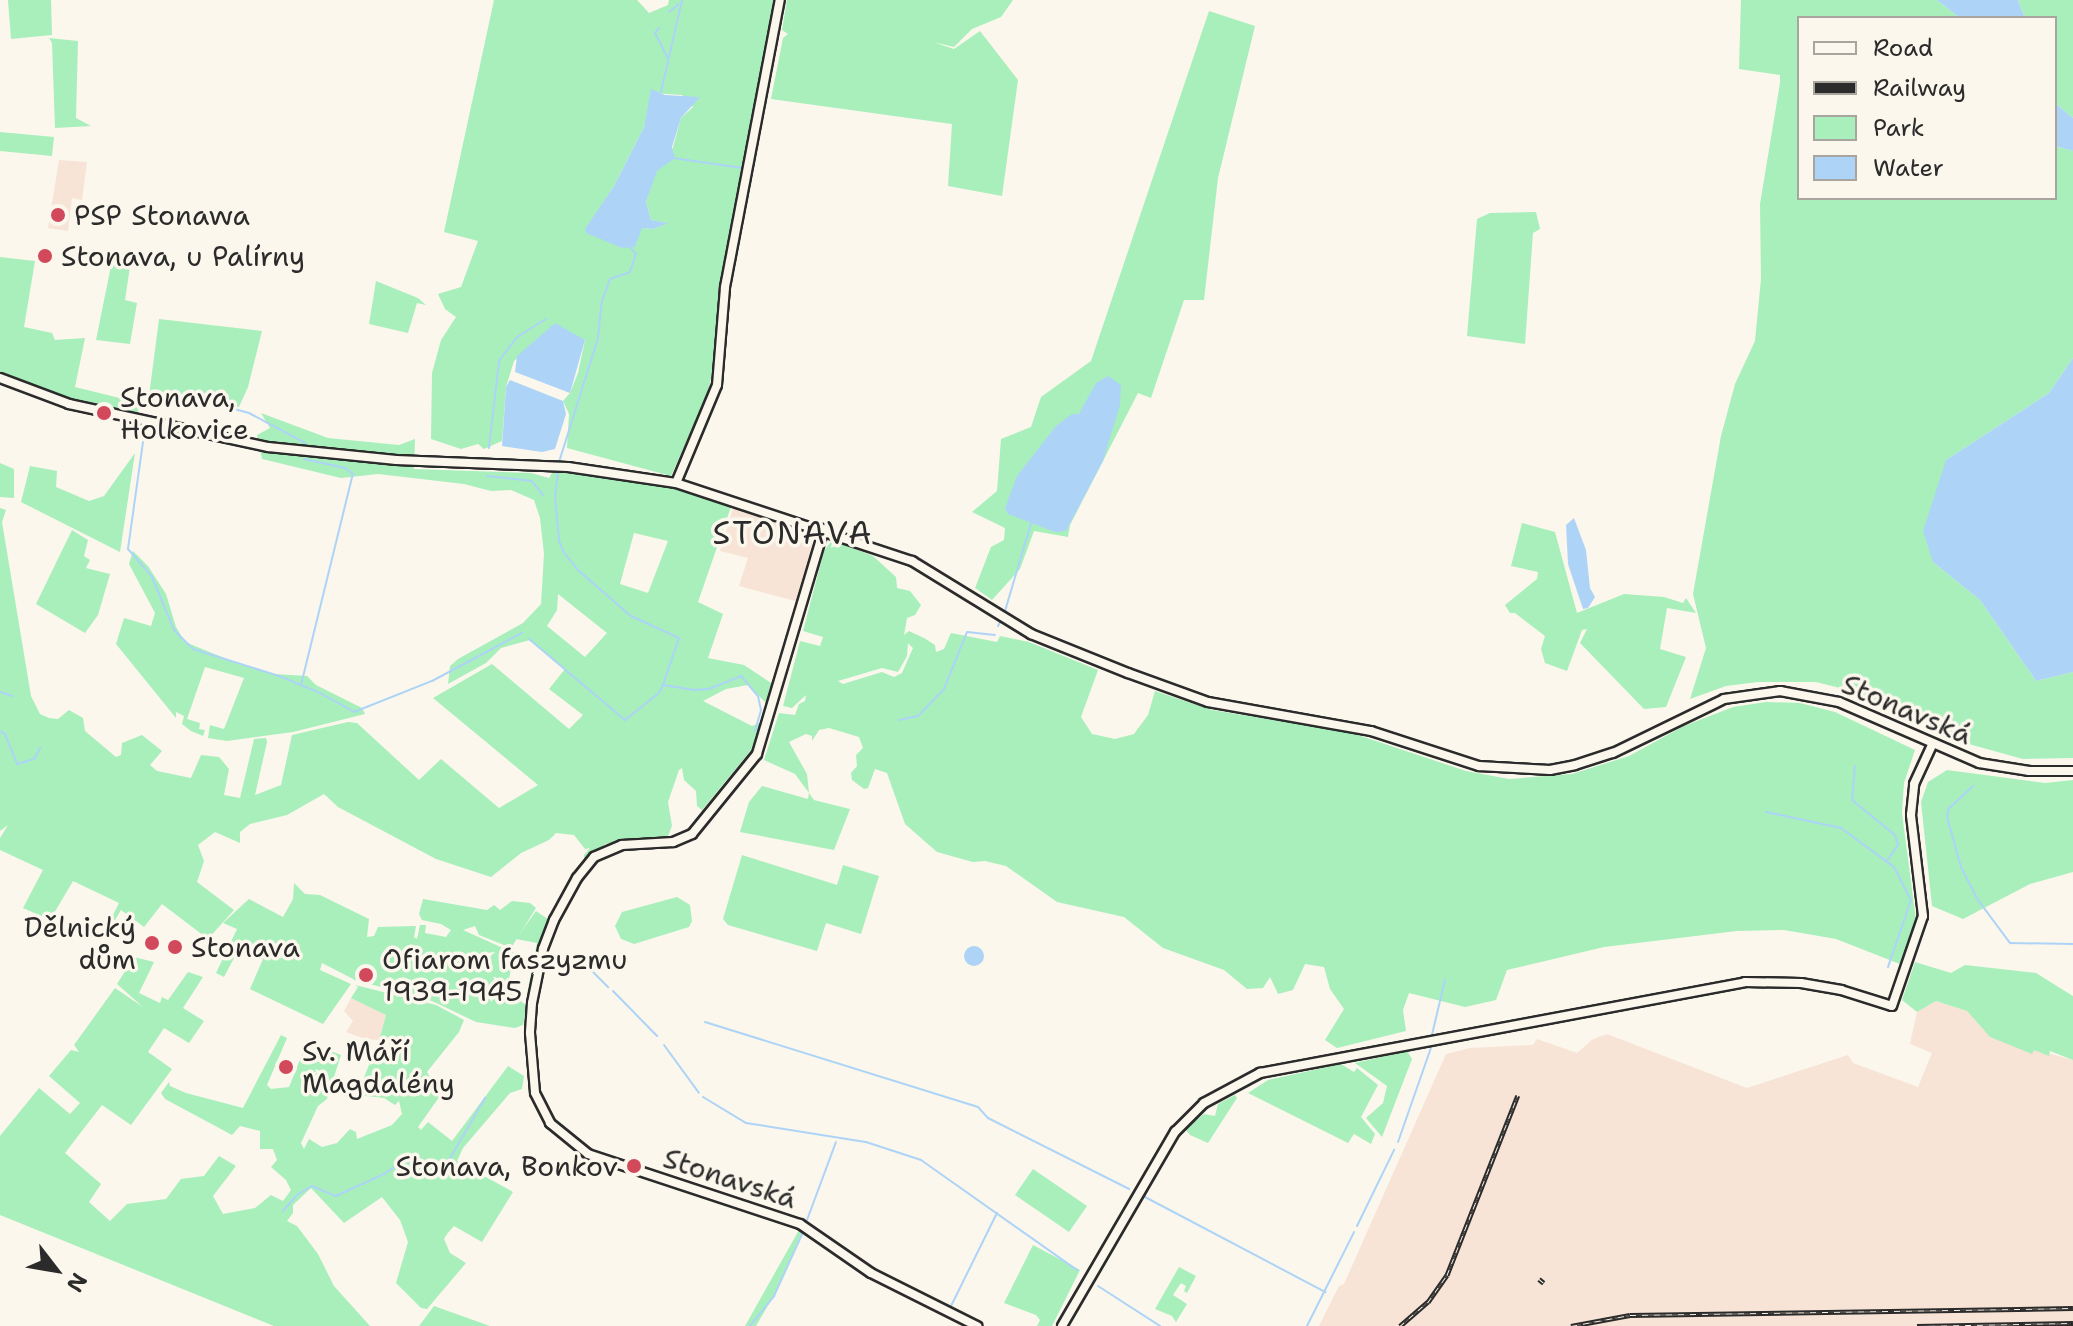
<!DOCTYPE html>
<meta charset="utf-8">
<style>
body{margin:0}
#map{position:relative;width:2073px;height:1326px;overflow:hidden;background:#fbf7ec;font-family:"Shantell Sans",sans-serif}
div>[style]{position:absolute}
.built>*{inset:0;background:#f7e4d6}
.green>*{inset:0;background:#a8efbc}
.water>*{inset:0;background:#add4f7}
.round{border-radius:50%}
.stream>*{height:2px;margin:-1px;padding:0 1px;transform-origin:1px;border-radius:1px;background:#add4f7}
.roads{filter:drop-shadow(2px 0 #2b2b2b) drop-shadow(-2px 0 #2b2b2b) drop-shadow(0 2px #2b2b2b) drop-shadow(0 -2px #2b2b2b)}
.tertiary>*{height:8px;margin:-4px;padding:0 4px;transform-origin:4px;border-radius:4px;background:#fbf7ec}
.rail>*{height:5px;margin-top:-2.5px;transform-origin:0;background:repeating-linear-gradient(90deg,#fbf7ec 0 6px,#2b2b2b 0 12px);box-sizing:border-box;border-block:2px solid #2b2b2b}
.dots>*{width:22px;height:22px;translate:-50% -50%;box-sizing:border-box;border:4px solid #fbf7ec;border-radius:50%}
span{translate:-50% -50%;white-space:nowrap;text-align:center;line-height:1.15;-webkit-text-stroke:7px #fbf7ec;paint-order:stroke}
.poi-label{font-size:28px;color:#2b2b2b}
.left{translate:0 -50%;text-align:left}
.right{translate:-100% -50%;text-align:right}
.street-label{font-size:28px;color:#2b2b2b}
.quarter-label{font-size:32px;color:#2b2b2b;letter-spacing:2px}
.legend{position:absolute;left:1797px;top:16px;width:260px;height:184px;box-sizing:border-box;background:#fbf7ec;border:2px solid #a8a59f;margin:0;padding:10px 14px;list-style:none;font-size:24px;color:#2b2b2b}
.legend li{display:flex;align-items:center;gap:16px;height:40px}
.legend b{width:40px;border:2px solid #a8a59f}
.north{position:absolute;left:16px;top:1230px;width:80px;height:80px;-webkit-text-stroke:6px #fbf7ec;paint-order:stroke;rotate:121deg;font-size:22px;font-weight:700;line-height:32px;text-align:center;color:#2b2b2b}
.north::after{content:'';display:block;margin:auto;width:28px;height:36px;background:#2b2b2b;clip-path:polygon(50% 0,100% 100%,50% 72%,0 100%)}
</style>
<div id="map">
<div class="built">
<i style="clip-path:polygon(59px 160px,87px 162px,82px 200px,72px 198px,68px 231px,48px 228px)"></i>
<i style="clip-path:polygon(734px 505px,810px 533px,814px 552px,799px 602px,739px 586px,748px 558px,720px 551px)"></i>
<i style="clip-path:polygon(351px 998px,386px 1014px,379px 1040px,365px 1039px,346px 1032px,353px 1021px,344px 1011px)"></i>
<i style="clip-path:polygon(1936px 1001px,1967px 1011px,1990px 1037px,2073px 1060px,2073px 1326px,1319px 1326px,1339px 1286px,1344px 1284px,1446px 1054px,1470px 1048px,1533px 1045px,1537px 1039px,1577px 1053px,1593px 1039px,1607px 1034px,1747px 1088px,1848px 1055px,1853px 1063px,1918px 1087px,1932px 1053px,1910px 1044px,1917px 1012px)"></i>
</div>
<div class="green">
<i style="clip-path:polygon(8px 0,51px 0,52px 35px,11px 39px)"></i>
<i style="clip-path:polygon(evenodd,494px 0,637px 0,649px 13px,668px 5px,669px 0,775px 0,722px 280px,713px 369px,707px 396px,671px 476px,567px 448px,569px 414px,563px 401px,570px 393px,578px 373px,585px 340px,551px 328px,514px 361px,506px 387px,502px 441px,484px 449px,478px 444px,461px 449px,431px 439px,432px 373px,441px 340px,456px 317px,445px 309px,438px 294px,461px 287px,478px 241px,444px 232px,494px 0,651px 93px,682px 95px,693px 107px,681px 118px,672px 151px,656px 171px,646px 202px,651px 220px,667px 223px,654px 229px,642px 228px,622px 248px,586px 229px,614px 186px,644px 127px,651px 93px)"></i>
<i style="clip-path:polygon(787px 0,1013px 0,1001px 17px,972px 29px,954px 47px,933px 42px,954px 49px,980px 31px,1018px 80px,1002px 196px,948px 186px,952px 124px,771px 99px,783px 38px,788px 34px,782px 30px)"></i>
<i style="clip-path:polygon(1741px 0,1937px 0,1960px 18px,1799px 18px,1799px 198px,2055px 198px,2055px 146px,2073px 151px,2073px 358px,2049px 393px,1946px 460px,1933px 562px,1980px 600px,2036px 681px,2073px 672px,2073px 758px,2023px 759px,1965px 743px,1840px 688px,1816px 682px,1758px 682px,1726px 686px,1690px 699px,1706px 648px,1693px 594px,1721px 436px,1735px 384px,1755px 341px,1761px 279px,1760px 204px,1780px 83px,1780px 75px,1739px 69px)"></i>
<i style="clip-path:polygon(2018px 0,2073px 0,2073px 118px,2055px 103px,2055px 18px,2025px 18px)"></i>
<i style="clip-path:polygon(1209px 11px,1255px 26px,1218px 178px,1204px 300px,1184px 300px,1151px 398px,1138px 393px,1070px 525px,1068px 537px,1034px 531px,1020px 569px,992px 600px,975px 588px,991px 547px,1004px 540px,1005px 528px,972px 512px,997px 491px,1001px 439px,1031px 427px,1041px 397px,1091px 361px)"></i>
<i style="clip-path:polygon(49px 38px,78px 41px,76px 118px,91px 126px,55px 128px,52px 43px)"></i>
<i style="clip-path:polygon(0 132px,54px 137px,52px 156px,0 151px)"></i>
<i style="clip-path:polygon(1536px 212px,1540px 229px,1533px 233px,1525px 344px,1467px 336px,1477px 219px,1490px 213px)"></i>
<i style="clip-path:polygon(0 257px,35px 261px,24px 327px,52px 333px,55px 340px,85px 338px,75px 387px,140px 403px,137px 416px,76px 401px,0 374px)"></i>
<i style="clip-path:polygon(131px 260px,125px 300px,137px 303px,130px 344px,96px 340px,112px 261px)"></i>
<i style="clip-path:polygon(376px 281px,418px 298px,426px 305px,417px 303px,408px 333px,369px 324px)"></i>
<i style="clip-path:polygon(159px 319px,262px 331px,248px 387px,239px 407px,149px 396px)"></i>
<i style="clip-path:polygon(evenodd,261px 413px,328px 438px,399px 445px,415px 439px,414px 469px,531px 473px,549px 478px,553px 471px,690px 491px,732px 504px,698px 602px,723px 614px,708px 658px,744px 665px,774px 685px,768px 705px,748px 685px,726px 689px,703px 701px,752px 726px,764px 721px,756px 744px,702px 810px,697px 806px,696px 791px,684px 780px,682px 768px,679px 770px,668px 802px,672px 826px,668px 836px,605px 844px,584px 862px,584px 855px,590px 848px,585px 849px,574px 835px,556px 833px,549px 840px,521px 853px,491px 877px,436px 859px,338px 807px,324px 794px,287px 815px,250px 824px,240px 832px,240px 843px,215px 832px,198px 845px,204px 861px,197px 882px,234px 910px,208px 939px,162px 904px,144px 927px,121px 910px,112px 925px,108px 925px,119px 903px,73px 881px,50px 920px,23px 908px,43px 870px,0 850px,0 838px,8px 825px,0 831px,0 508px,6px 510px,2px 522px,31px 696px,40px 714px,49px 718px,58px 719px,69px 710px,83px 718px,85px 731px,116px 757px,121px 755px,122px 743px,142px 735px,162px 751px,150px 765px,157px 771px,191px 778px,201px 755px,219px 757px,229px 769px,224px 795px,240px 798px,254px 739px,266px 738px,267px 742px,255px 795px,281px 785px,292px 735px,348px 722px,357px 723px,419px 780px,441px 759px,499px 808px,538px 785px,433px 698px,492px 664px,569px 729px,583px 715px,549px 689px,565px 669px,530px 640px,501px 648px,486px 663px,448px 684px,450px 666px,458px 659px,523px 623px,541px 604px,544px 554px,540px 518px,534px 500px,511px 490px,491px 491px,464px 484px,378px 474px,341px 478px,262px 459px,257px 435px,270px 428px,261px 413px,634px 533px,668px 541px,648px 593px,620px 584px,634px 533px,261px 413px,558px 594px,607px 633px,585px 657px,547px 626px,557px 610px,558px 594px)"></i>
<i style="clip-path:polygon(135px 453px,120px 552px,21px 502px,30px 466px,57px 471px,56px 487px,89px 501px,104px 496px)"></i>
<i style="clip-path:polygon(0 463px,14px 469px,14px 498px,0 497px)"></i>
<i style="clip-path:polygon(1522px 523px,1555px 532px,1577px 613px,1624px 594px,1664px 597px,1683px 603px,1686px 598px,1696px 613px,1667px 608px,1660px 649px,1686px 657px,1666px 707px,1644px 709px,1580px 643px,1587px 629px,1582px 630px,1567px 671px,1545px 663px,1541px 649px,1545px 636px,1515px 613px,1510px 613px,1505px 605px,1537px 579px,1538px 572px,1511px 566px)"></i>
<i style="clip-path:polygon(72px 530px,88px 540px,84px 556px,90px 560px,86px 568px,110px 574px,98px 615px,85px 633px,36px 604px)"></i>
<i style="clip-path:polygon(evenodd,832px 540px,873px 556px,896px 577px,897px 588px,910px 591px,921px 605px,915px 615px,907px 618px,904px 635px,909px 631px,924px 638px,935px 645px,936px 652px,944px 649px,951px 633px,997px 642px,1000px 636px,1029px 642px,1098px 670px,1081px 717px,1092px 734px,1115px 739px,1134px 734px,1148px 715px,1155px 691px,1212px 710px,1352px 733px,1466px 771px,1509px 779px,1572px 774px,1629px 756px,1684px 726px,1733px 707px,1766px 702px,1800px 703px,1835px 712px,1915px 750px,1904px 783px,1902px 813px,1916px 920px,1900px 964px,1836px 939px,1784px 930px,1737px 931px,1604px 947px,1507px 970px,1496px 1000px,1465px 1007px,1409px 993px,1403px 1010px,1406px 1031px,1337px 1048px,1325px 1040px,1344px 1009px,1330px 989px,1324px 967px,1305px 964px,1293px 990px,1278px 994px,1270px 977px,1263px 988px,1247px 989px,1224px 970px,1163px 948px,1124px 917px,1057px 902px,1006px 866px,985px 861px,973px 862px,937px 852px,905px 824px,887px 773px,875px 769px,868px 788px,864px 789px,852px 780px,851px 773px,857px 766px,856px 755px,863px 748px,859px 737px,829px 728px,819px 730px,812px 741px,812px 736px,806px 734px,789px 742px,807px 774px,809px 793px,814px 800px,850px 809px,834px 850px,740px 832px,749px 802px,762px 786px,808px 799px,809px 793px,795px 774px,764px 760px,779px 713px,795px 715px,799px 704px,805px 701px,806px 695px,792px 708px,783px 706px,800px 641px,820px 646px,823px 637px,803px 631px,824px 551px,832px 540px,908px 643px,913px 648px,902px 673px,894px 677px,882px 672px,843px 684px,838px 681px,882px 668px,898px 672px,907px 656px,908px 643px)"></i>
<i style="clip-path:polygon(133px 551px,148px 566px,166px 594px,176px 627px,185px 642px,239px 664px,274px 674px,307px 676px,316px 685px,362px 708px,365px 714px,293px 732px,227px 741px,208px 738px,210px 725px,224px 729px,244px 678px,205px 667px,187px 719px,200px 723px,199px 729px,205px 730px,203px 736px,191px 731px,182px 724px,184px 716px,176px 712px,176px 718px,116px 644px,124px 618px,151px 626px,155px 613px,129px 564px)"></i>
<i style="clip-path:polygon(1947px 770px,2045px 783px,2073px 780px,2073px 872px,2030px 884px,1963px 919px,1932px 906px,1921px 802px,1928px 782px)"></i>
<i style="clip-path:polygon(742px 855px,837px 885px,843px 865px,879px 876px,861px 934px,826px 923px,817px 951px,728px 925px,723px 919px)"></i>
<i style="clip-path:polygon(294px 883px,305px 894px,320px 895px,369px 919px,367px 937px,374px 936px,378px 927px,416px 926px,414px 937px,417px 939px,420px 925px,426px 925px,425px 933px,446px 937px,451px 930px,441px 924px,422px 920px,419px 914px,423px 899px,487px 910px,494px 905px,500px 910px,512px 901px,530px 903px,536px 908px,511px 948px,479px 935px,475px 926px,463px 930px,514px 953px,507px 990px,527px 1006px,523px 1025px,515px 1028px,476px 1022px,432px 1001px,355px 980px,322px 963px,320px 970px,351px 984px,323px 1024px,250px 989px,266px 952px,243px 941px,224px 977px,216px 973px,237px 929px,223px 923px,249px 899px,283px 917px,293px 899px)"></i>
<i style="clip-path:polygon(677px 897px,690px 905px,692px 921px,689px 927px,634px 944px,621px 939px,615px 926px,622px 912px)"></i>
<i style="clip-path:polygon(536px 911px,549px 920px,539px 942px,529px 997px,527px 994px,537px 943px,516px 939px)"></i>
<i style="clip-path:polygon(134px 957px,154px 962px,139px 993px,160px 1003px,162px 997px,168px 1000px,188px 972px,203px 977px,183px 1008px,204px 1021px,189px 1043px,164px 1028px,148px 1052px,172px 1069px,131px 1125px,102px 1105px,65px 1153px,101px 1184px,89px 1202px,110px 1221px,127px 1204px,166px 1199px,181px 1179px,204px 1176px,219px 1156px,236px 1166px,213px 1196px,223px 1214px,255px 1208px,271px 1195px,283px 1201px,291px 1190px,286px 1180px,271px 1167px,277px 1160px,273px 1149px,260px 1149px,260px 1131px,240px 1126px,232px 1135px,165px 1099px,161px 1093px,169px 1082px,170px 1086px,186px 1093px,243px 1108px,281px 1035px,287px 1038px,267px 1085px,271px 1089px,289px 1087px,303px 1052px,314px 1052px,320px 1047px,341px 1055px,327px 1099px,318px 1106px,301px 1143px,304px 1149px,309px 1139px,322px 1147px,337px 1143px,350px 1129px,356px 1132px,357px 1139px,392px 1125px,402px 1114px,399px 1101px,395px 1105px,384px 1098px,357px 1095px,375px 1050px,388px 1047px,390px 1042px,379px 1040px,386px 1015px,351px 998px,358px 987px,355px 985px,436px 1005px,464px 1020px,459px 1032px,427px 1072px,440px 1096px,418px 1127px,421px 1130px,428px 1122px,452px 1141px,508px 1066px,524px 1076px,522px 1089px,510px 1093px,463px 1148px,457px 1161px,513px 1192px,482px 1242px,454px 1226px,447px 1234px,444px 1239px,450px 1253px,466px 1263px,427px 1309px,421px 1308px,396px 1283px,408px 1242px,400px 1220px,382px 1197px,344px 1223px,311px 1188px,293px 1205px,293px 1213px,287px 1221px,297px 1226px,318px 1254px,334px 1286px,370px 1326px,274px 1326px,0 1215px,0 1136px,39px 1088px,70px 1114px,80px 1103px,49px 1076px,71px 1050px,79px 1052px,74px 1045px,115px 988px,143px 1007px,117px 984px)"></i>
<i style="clip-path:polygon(1915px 962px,1951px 973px,1965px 965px,2036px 973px,2073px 996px,2073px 1060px,2050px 1051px,2049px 1056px,2034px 1050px,2032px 1054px,1990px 1037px,1967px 1011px,1936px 1001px,1917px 1012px,1902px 1000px)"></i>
<i style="clip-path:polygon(1407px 1051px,1412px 1059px,1382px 1137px,1366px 1118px,1383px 1103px,1387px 1086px,1355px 1063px)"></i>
<i style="clip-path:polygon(1341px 1064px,1354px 1072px,1357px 1068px,1378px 1085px,1361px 1117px,1375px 1134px,1371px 1144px,1354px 1134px,1348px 1143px,1248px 1093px,1268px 1080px)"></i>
<i style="clip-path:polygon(1235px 1095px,1237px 1098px,1208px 1143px,1190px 1135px,1186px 1130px,1194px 1122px,1204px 1114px,1215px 1116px,1218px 1104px)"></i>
<i style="clip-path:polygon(1033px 1169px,1087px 1206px,1069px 1232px,1015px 1195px)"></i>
<i style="clip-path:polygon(799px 1230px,802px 1232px,774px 1295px,756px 1326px,745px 1326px)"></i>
<i style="clip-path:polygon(1033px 1245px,1080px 1270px,1052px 1326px,1037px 1326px,1040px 1320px,1036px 1315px,1004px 1303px)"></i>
<i style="clip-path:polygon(1179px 1267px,1196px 1276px,1187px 1293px,1184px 1291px,1186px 1286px,1181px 1283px,1173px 1295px,1187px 1304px,1176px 1322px,1172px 1316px,1155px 1309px)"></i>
<i style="clip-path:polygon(434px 1306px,490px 1326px,419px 1326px)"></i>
</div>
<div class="water">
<i style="clip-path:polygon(1937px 0,2018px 0,2025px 18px,1960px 18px)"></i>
<i style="clip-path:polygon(651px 89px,665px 95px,700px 97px,681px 118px,672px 147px,675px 158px,657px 171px,646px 202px,651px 220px,668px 223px,654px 229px,642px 228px,635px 247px,622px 248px,586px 233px,585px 229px,614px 186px,644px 127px)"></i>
<i style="clip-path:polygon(2055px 103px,2073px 118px,2073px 151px,2055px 146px)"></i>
<i style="clip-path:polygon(555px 323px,585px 340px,570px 393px,515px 372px,517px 356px)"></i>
<i style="clip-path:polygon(2073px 358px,2073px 672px,2036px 681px,1980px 600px,1933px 562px,1923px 531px,1946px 460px,2049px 393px)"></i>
<i style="clip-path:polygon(1108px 376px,1121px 385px,1120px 405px,1103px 461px,1066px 531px,1055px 532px,1008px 514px,1005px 508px,1017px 476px,1056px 426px,1072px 414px,1079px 414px,1096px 383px)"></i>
<i style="clip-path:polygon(510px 380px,563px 401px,566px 414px,555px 449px,542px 452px,502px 446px,506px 387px)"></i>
<i style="clip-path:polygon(1574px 518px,1586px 550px,1590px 588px,1595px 597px,1588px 608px,1583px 609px,1568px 564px,1566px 525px)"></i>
<i class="round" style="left:964px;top:946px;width:20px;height:20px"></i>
</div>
<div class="stream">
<i style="left:669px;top:12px;width:13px;rotate:-39deg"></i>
<i style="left:659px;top:28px;width:6px;rotate:129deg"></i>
<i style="left:655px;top:33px;width:27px;rotate:63deg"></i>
<i style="left:661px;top:92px;width:94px;rotate:-77.1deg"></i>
<i style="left:673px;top:158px;width:71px;rotate:8.1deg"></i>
<i style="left:223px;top:406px;width:27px;rotate:15deg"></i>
<i style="left:249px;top:413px;width:64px;rotate:28.2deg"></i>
<i style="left:143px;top:442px;width:108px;rotate:98deg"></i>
<i style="left:128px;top:549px;width:37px;rotate:49deg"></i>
<i style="left:152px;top:577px;width:57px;rotate:67.5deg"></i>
<i style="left:174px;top:630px;width:27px;rotate:45deg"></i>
<i style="left:193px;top:649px;width:90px;rotate:17.4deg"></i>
<i style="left:279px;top:676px;width:44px;rotate:22.5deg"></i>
<i style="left:320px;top:693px;width:39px;rotate:29deg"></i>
<i style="left:354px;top:712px;width:84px;rotate:-21.7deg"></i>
<i style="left:432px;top:681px;width:102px;rotate:-28.1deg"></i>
<i style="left:489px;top:448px;width:88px;rotate:-83.4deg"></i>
<i style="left:499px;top:361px;width:30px;rotate:-53deg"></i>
<i style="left:517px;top:337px;width:34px;rotate:-32deg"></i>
<i style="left:559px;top:462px;width:130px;rotate:-72.5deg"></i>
<i style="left:598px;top:338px;width:37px;rotate:-84deg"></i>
<i style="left:602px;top:301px;width:23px;rotate:-70deg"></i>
<i style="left:610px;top:279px;width:21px;rotate:-19deg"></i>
<i style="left:630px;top:272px;width:19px;rotate:-72deg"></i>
<i style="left:636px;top:254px;width:11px;rotate:-131deg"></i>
<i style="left:558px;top:472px;width:24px;rotate:97deg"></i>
<i style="left:555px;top:496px;width:45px;rotate:84.9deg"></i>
<i style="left:559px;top:541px;width:11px;rotate:68deg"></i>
<i style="left:563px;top:551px;width:24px;rotate:52deg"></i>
<i style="left:578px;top:570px;width:70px;rotate:41deg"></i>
<i style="left:631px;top:616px;width:53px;rotate:24.6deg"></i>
<i style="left:679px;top:638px;width:50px;rotate:108.8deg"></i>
<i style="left:663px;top:685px;width:30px;rotate:9deg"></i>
<i style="left:693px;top:690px;width:16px;rotate:-4deg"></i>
<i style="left:709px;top:689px;width:35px;rotate:-22deg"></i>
<i style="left:741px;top:676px;width:26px;rotate:50deg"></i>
<i style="left:758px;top:696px;width:14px;rotate:78deg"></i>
<i style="left:761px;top:710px;width:22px;rotate:106deg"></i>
<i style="left:487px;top:476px;width:45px;rotate:6.3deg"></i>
<i style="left:532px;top:481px;width:18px;rotate:52deg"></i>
<i style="left:1005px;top:611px;width:92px;rotate:-73.5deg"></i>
<i style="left:998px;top:626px;width:4px;rotate:-63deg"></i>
<i style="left:529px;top:639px;width:126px;rotate:40.2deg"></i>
<i style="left:625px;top:720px;width:43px;rotate:-38.5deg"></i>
<i style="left:659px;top:693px;width:9px;rotate:-63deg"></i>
<i style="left:301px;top:685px;width:217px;rotate:-76.2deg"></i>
<i style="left:353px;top:474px;width:10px;rotate:-143deg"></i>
<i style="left:345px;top:468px;width:42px;rotate:-167.6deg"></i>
<i style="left:0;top:692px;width:13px;rotate:18deg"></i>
<i style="left:899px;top:720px;width:19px;rotate:-12deg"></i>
<i style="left:918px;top:716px;width:37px;rotate:-46deg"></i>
<i style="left:944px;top:689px;width:61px;rotate:-68deg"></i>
<i style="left:967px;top:632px;width:28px;rotate:6deg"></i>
<i style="left:0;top:731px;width:6px;rotate:31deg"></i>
<i style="left:5px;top:734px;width:32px;rotate:68deg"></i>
<i style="left:17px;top:764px;width:18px;rotate:-16deg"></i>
<i style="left:34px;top:759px;width:13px;rotate:-61deg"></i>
<i style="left:1855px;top:766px;width:34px;rotate:95deg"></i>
<i style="left:1852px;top:800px;width:55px;rotate:39.1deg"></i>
<i style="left:1895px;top:835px;width:10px;rotate:73deg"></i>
<i style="left:1898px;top:845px;width:19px;rotate:125deg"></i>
<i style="left:1973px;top:786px;width:33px;rotate:137deg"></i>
<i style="left:1949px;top:808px;width:9px;rotate:103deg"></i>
<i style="left:1947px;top:817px;width:52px;rotate:74.4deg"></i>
<i style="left:1961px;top:867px;width:37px;rotate:63deg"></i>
<i style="left:1978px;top:900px;width:54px;rotate:53.3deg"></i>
<i style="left:2010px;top:943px;width:63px;rotate:0.9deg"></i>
<i style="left:1766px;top:812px;width:77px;rotate:12deg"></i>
<i style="left:1841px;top:828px;width:66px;rotate:36.3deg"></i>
<i style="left:1894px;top:867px;width:37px;rotate:63deg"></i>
<i style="left:1911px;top:900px;width:71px;rotate:108.9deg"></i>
<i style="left:587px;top:966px;width:30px;rotate:45deg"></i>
<i style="left:613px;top:991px;width:63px;rotate:45.6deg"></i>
<i style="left:705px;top:1022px;width:286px;rotate:17.3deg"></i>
<i style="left:978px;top:1107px;width:15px;rotate:48deg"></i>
<i style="left:988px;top:1118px;width:158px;rotate:26.7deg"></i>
<i style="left:1431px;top:1039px;width:61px;rotate:-76.7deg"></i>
<i style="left:664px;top:1045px;width:59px;rotate:53.9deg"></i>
<i style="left:703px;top:1097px;width:50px;rotate:31.2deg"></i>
<i style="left:746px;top:1123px;width:121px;rotate:9deg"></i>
<i style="left:866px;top:1142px;width:58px;rotate:18.1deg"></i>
<i style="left:921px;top:1160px;width:191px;rotate:35.2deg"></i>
<i style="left:1398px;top:1142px;width:103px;rotate:-70.7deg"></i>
<i style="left:1145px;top:1197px;width:204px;rotate:27.8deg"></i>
<i style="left:283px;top:1211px;width:21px;rotate:-49deg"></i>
<i style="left:297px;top:1195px;width:17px;rotate:-31deg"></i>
<i style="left:312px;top:1186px;width:26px;rotate:23deg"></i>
<i style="left:336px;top:1196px;width:53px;rotate:-24.6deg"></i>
<i style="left:384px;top:1174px;width:24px;rotate:-33deg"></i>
<i style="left:404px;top:1161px;width:41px;rotate:8.3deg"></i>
<i style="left:445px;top:1167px;width:80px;rotate:-59.9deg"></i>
<i style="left:807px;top:1220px;width:83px;rotate:-69.6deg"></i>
<i style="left:1357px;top:1226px;width:85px;rotate:-64deg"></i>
<i style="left:1098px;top:1286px;width:74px;rotate:32.8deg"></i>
<i style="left:950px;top:1308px;width:106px;rotate:-63.7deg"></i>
<i style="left:750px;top:1326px;width:38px;rotate:-51deg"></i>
<i style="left:774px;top:1296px;width:70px;rotate:-65.6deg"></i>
<i style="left:1307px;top:1326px;width:105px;rotate:-63.4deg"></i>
</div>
<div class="roads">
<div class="tertiary">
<i style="left:0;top:378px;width:74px;rotate:20.6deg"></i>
<i style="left:69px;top:404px;width:204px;rotate:12.2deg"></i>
<i style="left:268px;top:447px;width:129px;rotate:5.8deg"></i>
<i style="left:396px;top:460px;width:172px;rotate:2.3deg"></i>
<i style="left:568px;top:467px;width:109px;rotate:8.4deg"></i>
<i style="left:676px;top:483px;width:249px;rotate:18.3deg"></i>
<i style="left:912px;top:561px;width:140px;rotate:31.5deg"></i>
<i style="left:1031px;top:634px;width:105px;rotate:21.9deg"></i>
<i style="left:1128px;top:673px;width:85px;rotate:19.9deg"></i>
<i style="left:1208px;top:702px;width:166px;rotate:10.1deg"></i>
<i style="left:1371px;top:731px;width:114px;rotate:18deg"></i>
<i style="left:1479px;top:766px;width:71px;rotate:3.2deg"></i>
<i style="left:1550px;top:770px;width:25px;rotate:-11deg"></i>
<i style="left:1575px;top:765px;width:40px;rotate:-18deg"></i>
<i style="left:1613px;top:753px;width:123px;rotate:-25.9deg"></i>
<i style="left:1724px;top:699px;width:57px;rotate:-8.1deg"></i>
<i style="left:1780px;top:691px;width:60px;rotate:10.6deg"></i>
<i style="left:1839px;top:702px;width:153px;rotate:23.5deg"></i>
<i style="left:1979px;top:763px;width:51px;rotate:9.1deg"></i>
<i style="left:2029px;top:771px;width:44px"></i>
<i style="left:676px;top:483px;width:106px;rotate:-67.3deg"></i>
<i style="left:717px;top:385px;width:98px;rotate:-85.3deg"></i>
<i style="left:725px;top:287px;width:292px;rotate:-79.2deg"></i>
<i style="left:824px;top:529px;width:235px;rotate:106.6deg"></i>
<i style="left:757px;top:754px;width:103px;rotate:129.1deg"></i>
<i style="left:692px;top:834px;width:21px;rotate:157deg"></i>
<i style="left:673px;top:842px;width:51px;rotate:176.6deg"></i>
<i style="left:622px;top:845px;width:30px;rotate:157deg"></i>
<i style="left:594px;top:857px;width:27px;rotate:129deg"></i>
<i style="left:577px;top:878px;width:48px;rotate:118.7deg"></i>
<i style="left:554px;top:920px;width:31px;rotate:111deg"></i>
<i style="left:543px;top:949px;width:55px;rotate:101.5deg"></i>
<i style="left:532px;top:1003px;width:30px;rotate:94deg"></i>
<i style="left:530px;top:1033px;width:60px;rotate:85.2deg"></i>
<i style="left:535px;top:1093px;width:34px;rotate:63deg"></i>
<i style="left:550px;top:1123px;width:49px;rotate:39.2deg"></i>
<i style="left:588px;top:1154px;width:223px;rotate:18.3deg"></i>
<i style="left:800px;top:1224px;width:86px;rotate:34.6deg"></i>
<i style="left:871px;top:1273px;width:119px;rotate:26.6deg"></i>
<i style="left:1062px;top:1326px;width:225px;rotate:-59.8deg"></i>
<i style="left:1175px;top:1132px;width:41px;rotate:-45deg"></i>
<i style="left:1204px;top:1103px;width:64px;rotate:-28.2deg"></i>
<i style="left:1260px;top:1073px;width:493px;rotate:-10.6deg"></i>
<i style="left:1745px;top:982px;width:56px;rotate:1deg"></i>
<i style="left:1801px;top:983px;width:41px;rotate:9.9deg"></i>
<i style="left:1841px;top:990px;width:53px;rotate:17.4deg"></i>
<i style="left:1892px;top:1006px;width:95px;rotate:-71deg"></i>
<i style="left:1923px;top:916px;width:102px;rotate:-96.8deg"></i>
<i style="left:1911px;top:815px;width:31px;rotate:-84deg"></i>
<i style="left:1914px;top:784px;width:43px;rotate:-65.2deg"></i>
</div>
</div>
<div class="rail">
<i style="left:1539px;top:1279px;width:6px;rotate:39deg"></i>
<i style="left:1400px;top:1326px;width:37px;rotate:-41deg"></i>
<i style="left:1428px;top:1302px;width:33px;rotate:-55deg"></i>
<i style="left:1447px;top:1275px;width:193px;rotate:-68.5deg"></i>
<i style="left:1571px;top:1326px;width:60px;rotate:-10.6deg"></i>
<i style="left:1630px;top:1315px;width:443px;rotate:-0.9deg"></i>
<i style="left:1917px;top:1326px;width:156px;rotate:-1.1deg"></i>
</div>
<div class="dots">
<i style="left:58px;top:215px;background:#d1495b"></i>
<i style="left:45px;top:256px;background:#d1495b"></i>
<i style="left:104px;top:413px;background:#d1495b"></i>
<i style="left:152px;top:943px;background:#d1495b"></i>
<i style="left:175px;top:947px;background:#d1495b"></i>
<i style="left:366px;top:975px;background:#d1495b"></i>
<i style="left:286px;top:1067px;background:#d1495b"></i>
<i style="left:634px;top:1166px;background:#d1495b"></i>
</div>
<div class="poi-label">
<span class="left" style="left:74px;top:215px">PSP Stonawa</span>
<span class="left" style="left:61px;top:256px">Stonava, u Palírny</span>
<span class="left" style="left:120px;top:413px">Stonava,<br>Holkovice</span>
<span class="right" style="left:136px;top:943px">Dělnický<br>dům</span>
<span class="left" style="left:191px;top:947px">Stonava</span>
<span class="left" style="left:382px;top:975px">Ofiarom faszyzmu<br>1939-1945</span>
<span class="left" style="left:302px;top:1067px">Sv. Máří<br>Magdalény</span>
<span class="right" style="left:618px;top:1166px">Stonava, Bonkov</span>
</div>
<div class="street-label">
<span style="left:1907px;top:709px;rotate:23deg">Stonavská</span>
<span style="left:730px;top:1178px;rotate:18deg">Stonavská</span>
</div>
<div class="quarter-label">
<span style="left:793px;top:533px">STONAVA</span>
</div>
<ul class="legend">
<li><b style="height:10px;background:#fbf7ec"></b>Road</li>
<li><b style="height:10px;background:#2b2b2b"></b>Railway</li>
<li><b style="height:22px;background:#a8efbc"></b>Park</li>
<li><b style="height:22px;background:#add4f7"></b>Water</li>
</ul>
<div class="north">N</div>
</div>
